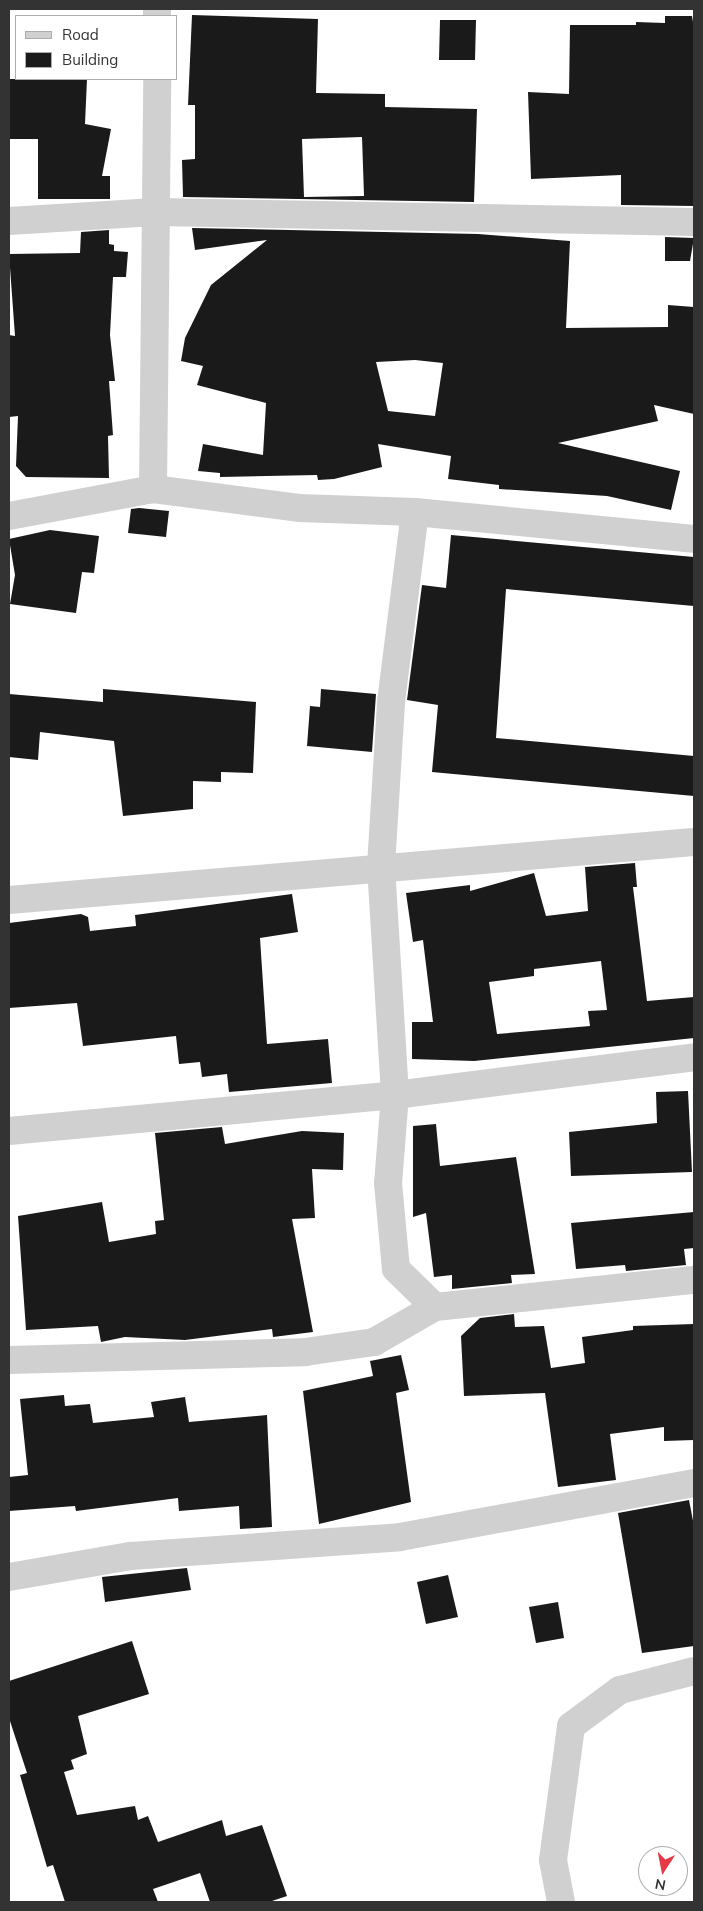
<!DOCTYPE html>
<style>
body{margin:0}
#map{position:relative;width:703px;height:1911px;overflow:hidden;background:#fff;font-family:Mulish,sans-serif}
div>[style]{position:absolute}
.building>*{inset:0;background:#1a1a1a}
.street>*{height:28px;margin:-14px;padding:0 14px;transform-origin:14px;border-radius:14px;background:#d0d0d0}
span{translate:-50% -50%;white-space:nowrap;text-align:center;line-height:1.15;-webkit-text-stroke:5px #fff;paint-order:stroke}
.frame{position:absolute;inset:0;border:10px solid #333;pointer-events:none}
.legend{position:absolute;left:15px;top:15px;width:162px;height:65px;box-sizing:border-box;background:#fff;border:1px solid #adadad;margin:0;padding:6px 9px;list-style:none;font-size:15px;color:#333}
.legend li{display:flex;align-items:center;gap:10px;height:25px}
.legend b{width:25px;border:1px solid #adadad}
.north{position:absolute;left:638px;top:1846px;width:50px;height:50px;box-sizing:border-box;background:#fff;border:1px solid #adadad;border-radius:50%;rotate:191deg;font-size:14px;font-weight:700;line-height:20px;text-align:center;color:#333}
.north::after{content:'';display:block;margin:auto;width:18px;height:22px;background:#e63946;clip-path:polygon(50% 0,100% 100%,50% 72%,0 100%)}
</style>
<div id="map">
<div class="building">
<i style="clip-path:polygon(evenodd,192px 15px,318px 19px,316px 93px,385px 94px,385px 107px,477px 109px,474px 202px,183px 197px,182px 160px,195px 159px,195px 105px,188px 105px,192px 15px,362px 137px,364px 196px,304px 197px,302px 139px,362px 137px)"></i>
<i style="clip-path:polygon(665px 16px,692px 16px,694px 28px,694px 206px,621px 205px,621px 175px,531px 179px,528px 92px,569px 94px,570px 25px,636px 25px,636px 22px,665px 23px)"></i>
<i style="clip-path:polygon(440px 20px,476px 20px,475px 60px,439px 60px)"></i>
<i style="clip-path:polygon(9px 79px,87px 79px,85px 124px,111px 129px,102px 176px,110px 176px,110px 199px,38px 199px,38px 139px,9px 139px)"></i>
<i style="clip-path:polygon(evenodd,192px 228px,478px 234px,570px 241px,566px 328px,668px 327px,668px 305px,694px 307px,694px 414px,654px 405px,658px 421px,558px 443px,680px 471px,671px 510px,607px 496px,499px 489px,499px 485px,448px 479px,451px 456px,378px 444px,382px 467px,334px 479px,318px 480px,317px 475px,220px 477px,220px 473px,198px 471px,203px 444px,263px 455px,266px 403px,197px 385px,203px 366px,181px 361px,185px 338px,211px 285px,267px 240px,195px 250px,192px 228px,415px 360px,443px 363px,435px 416px,388px 411px,376px 362px,415px 360px)"></i>
<i style="clip-path:polygon(109px 230px,109px 244px,114px 245px,114px 251px,128px 252px,126px 277px,113px 277px,110px 335px,115px 381px,109px 381px,113px 435px,108px 436px,109px 478px,26px 477px,16px 466px,18px 416px,9px 417px,9px 335px,15px 336px,9px 254px,80px 253px,81px 232px)"></i>
<i style="clip-path:polygon(665px 237px,694px 238px,690px 261px,665px 261px)"></i>
<i style="clip-path:polygon(139px 508px,169px 511px,166px 537px,128px 533px,131px 509px)"></i>
<i style="clip-path:polygon(50px 530px,99px 536px,94px 573px,82px 572px,76px 613px,10px 604px,15px 575px,9px 539px)"></i>
<i style="clip-path:polygon(451px 535px,694px 557px,694px 606px,506px 589px,496px 738px,694px 756px,694px 796px,432px 772px,438px 705px,407px 700px,422px 585px,446px 588px)"></i>
<i style="clip-path:polygon(103px 689px,256px 702px,253px 773px,221px 772px,221px 782px,193px 781px,193px 809px,123px 816px,114px 741px,40px 732px,38px 760px,9px 757px,9px 694px,103px 702px)"></i>
<i style="clip-path:polygon(321px 689px,376px 694px,372px 752px,307px 746px,310px 706px,320px 707px)"></i>
<i style="clip-path:polygon(evenodd,635px 863px,637px 887px,633px 887px,647px 1001px,694px 997px,694px 1038px,474px 1061px,412px 1059px,412px 1022px,433px 1022px,423px 940px,413px 942px,406px 893px,470px 885px,470px 891px,534px 873px,546px 916px,588px 911px,585px 867px,635px 863px,601px 961px,607px 1010px,588px 1011px,590px 1026px,497px 1034px,489px 982px,534px 976px,534px 969px,601px 961px)"></i>
<i style="clip-path:polygon(292px 894px,298px 932px,260px 938px,267px 1044px,328px 1039px,332px 1083px,229px 1092px,227px 1074px,202px 1077px,200px 1062px,179px 1064px,176px 1036px,83px 1046px,77px 1003px,9px 1008px,9px 923px,81px 914px,88px 917px,90px 931px,136px 926px,135px 915px)"></i>
<i style="clip-path:polygon(688px 1091px,692px 1172px,571px 1176px,569px 1132px,657px 1123px,656px 1092px)"></i>
<i style="clip-path:polygon(436px 1124px,440px 1166px,516px 1157px,535px 1274px,511px 1275px,512px 1283px,452px 1289px,452px 1275px,434px 1277px,426px 1213px,413px 1217px,413px 1126px)"></i>
<i style="clip-path:polygon(222px 1127px,225px 1144px,302px 1131px,344px 1133px,343px 1170px,312px 1169px,315px 1218px,292px 1219px,313px 1332px,273px 1337px,272px 1329px,185px 1340px,125px 1337px,101px 1342px,98px 1326px,26px 1330px,18px 1216px,102px 1202px,109px 1242px,156px 1234px,155px 1221px,164px 1220px,155px 1133px)"></i>
<i style="clip-path:polygon(694px 1212px,694px 1248px,684px 1249px,686px 1265px,626px 1271px,625px 1265px,576px 1269px,571px 1223px)"></i>
<i style="clip-path:polygon(514px 1314px,515px 1327px,544px 1326px,551px 1368px,585px 1363px,582px 1337px,633px 1330px,633px 1326px,694px 1324px,694px 1440px,664px 1441px,664px 1427px,610px 1434px,616px 1480px,558px 1487px,545px 1393px,464px 1396px,461px 1336px,480px 1318px)"></i>
<i style="clip-path:polygon(401px 1355px,409px 1390px,396px 1393px,411px 1502px,319px 1524px,303px 1391px,373px 1376px,370px 1361px)"></i>
<i style="clip-path:polygon(64px 1395px,65px 1406px,90px 1404px,93px 1423px,154px 1417px,151px 1402px,185px 1397px,189px 1422px,267px 1415px,272px 1527px,240px 1529px,239px 1506px,179px 1511px,178px 1498px,76px 1511px,75px 1506px,9px 1511px,9px 1477px,28px 1475px,20px 1399px)"></i>
<i style="clip-path:polygon(689px 1500px,694px 1526px,694px 1646px,642px 1653px,618px 1513px)"></i>
<i style="clip-path:polygon(187px 1568px,191px 1590px,105px 1602px,102px 1577px)"></i>
<i style="clip-path:polygon(448px 1575px,458px 1617px,426px 1624px,417px 1582px)"></i>
<i style="clip-path:polygon(558px 1602px,564px 1638px,536px 1643px,529px 1607px)"></i>
<i style="clip-path:polygon(132px 1641px,149px 1694px,78px 1716px,87px 1754px,71px 1760px,74px 1769px,64px 1772px,77px 1815px,135px 1806px,138px 1820px,148px 1816px,158px 1842px,222px 1820px,226px 1836px,262px 1825px,287px 1896px,269px 1902px,210px 1902px,200px 1873px,153px 1889px,158px 1902px,65px 1902px,53px 1865px,47px 1867px,20px 1775px,27px 1773px,9px 1718px,9px 1681px)"></i>
</div>
<div class="street">
<i style="left:157px;top:16px;width:7px;rotate:-90deg"></i>
<i style="left:9px;top:221px;width:146px;rotate:-3.5deg"></i>
<i style="left:155px;top:212px;width:539px;rotate:1.06deg"></i>
<i style="left:153px;top:489px;width:410px;rotate:-89.4deg"></i>
<i style="left:415px;top:512px;width:193px;rotate:97.2deg"></i>
<i style="left:391px;top:703px;width:163px;rotate:93.5deg"></i>
<i style="left:381px;top:866px;width:229px;rotate:86.5deg"></i>
<i style="left:395px;top:1095px;width:88px;rotate:94.5deg"></i>
<i style="left:388px;top:1183px;width:86px;rotate:84.7deg"></i>
<i style="left:396px;top:1269px;width:54px;rotate:44.3deg"></i>
<i style="left:9px;top:516px;width:147px;rotate:-10.6deg"></i>
<i style="left:153px;top:489px;width:147px;rotate:7.4deg"></i>
<i style="left:299px;top:508px;width:116px;rotate:2deg"></i>
<i style="left:415px;top:512px;width:280px;rotate:5.5deg"></i>
<i style="left:9px;top:900px;width:687px;rotate:-4.84deg"></i>
<i style="left:9px;top:1131px;width:388px;rotate:-5.3deg"></i>
<i style="left:395px;top:1095px;width:301px;rotate:-7.2deg"></i>
<i style="left:9px;top:1360px;width:296px;rotate:-1.5deg"></i>
<i style="left:305px;top:1352px;width:70px;rotate:-8.2deg"></i>
<i style="left:374px;top:1342px;width:70px;rotate:-29.8deg"></i>
<i style="left:435px;top:1307px;width:260px;rotate:-6deg"></i>
<i style="left:9px;top:1577px;width:124px;rotate:-9.8deg"></i>
<i style="left:131px;top:1556px;width:270px;rotate:-4deg"></i>
<i style="left:400px;top:1537px;width:299px;rotate:-10.4deg"></i>
<i style="left:561px;top:1902px;width:43px;rotate:-100.8deg"></i>
<i style="left:553px;top:1860px;width:135px;rotate:-82.3deg"></i>
<i style="left:571px;top:1726px;width:61px;rotate:-36.3deg"></i>
<i style="left:620px;top:1690px;width:76px;rotate:-14.4deg"></i>
</div>
<div class="frame"></div>
<ul class="legend">
<li><b style="height:6px;background:#d0d0d0"></b>Road</li>
<li><b style="height:14px;background:#1a1a1a"></b>Building</li>
</ul>
<div class="north">N</div>
</div>
